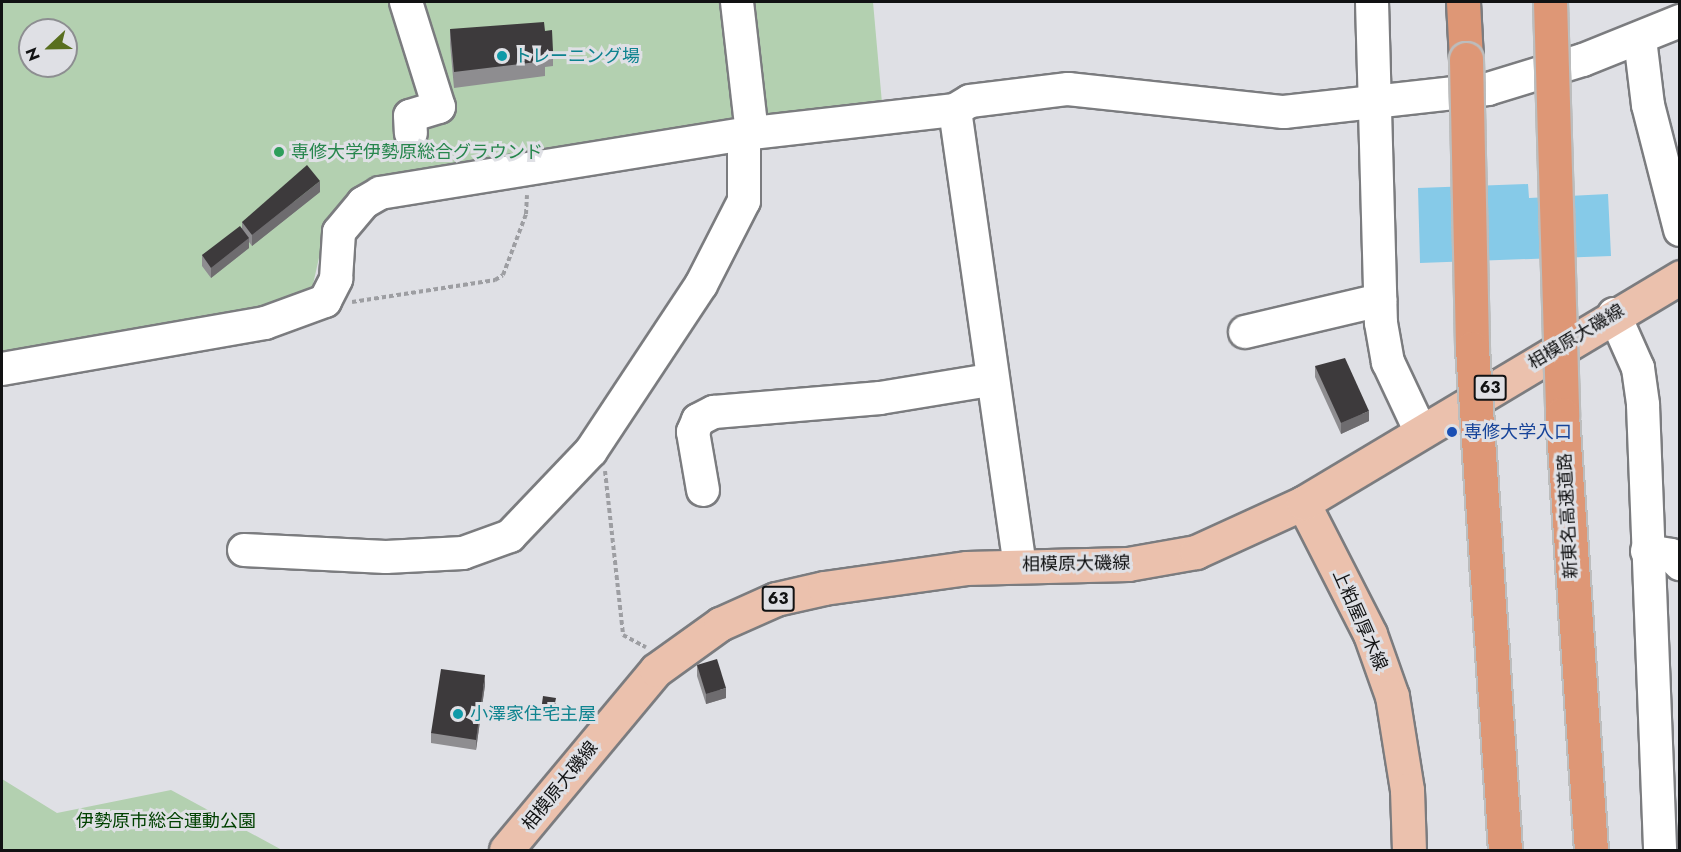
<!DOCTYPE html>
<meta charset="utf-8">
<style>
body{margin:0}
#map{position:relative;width:1681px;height:852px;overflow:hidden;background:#dfe0e5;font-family:Jost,"Noto Sans JP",sans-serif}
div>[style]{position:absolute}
.green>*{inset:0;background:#b3d0b0}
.water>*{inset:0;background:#86cae8}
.path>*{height:4px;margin-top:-2px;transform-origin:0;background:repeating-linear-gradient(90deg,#9d9ea2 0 4.5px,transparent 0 7.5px)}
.roads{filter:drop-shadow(2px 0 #7b7c7f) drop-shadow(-2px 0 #7b7c7f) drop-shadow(0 2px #7b7c7f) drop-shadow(0 -2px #7b7c7f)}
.minor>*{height:32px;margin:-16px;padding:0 16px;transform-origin:16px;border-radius:16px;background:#fff}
.major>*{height:33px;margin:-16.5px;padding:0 16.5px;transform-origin:16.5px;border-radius:16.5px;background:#ebc1ad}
.highway>*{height:33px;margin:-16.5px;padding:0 16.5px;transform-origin:16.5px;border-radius:16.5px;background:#de9776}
.bridges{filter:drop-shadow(2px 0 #bcbdbd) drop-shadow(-2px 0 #bcbdbd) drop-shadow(0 2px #bcbdbd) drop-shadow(0 -2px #bcbdbd)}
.highway-bridge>*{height:33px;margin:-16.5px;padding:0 16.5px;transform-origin:16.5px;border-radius:16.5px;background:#de9776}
.wall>*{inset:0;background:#8e8d90}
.shaded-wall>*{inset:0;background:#6e6c6f}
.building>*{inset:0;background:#3d3a3c}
.dots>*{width:16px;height:16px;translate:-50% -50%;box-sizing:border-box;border:3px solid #dfe0e5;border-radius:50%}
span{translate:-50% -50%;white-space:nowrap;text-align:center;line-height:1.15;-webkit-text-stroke:6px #dfe0e5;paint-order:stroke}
.shield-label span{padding:2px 4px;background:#dfe0e5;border:2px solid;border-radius:4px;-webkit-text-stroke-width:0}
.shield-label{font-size:16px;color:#111213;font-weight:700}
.culture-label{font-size:18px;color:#0d838f}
.left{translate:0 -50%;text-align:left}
.leisure-label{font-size:18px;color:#27864d}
.street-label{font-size:18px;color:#111213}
.transit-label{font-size:18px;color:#164399}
.park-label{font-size:18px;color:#004101}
.frame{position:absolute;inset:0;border:3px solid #111213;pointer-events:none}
.north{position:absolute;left:18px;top:18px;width:60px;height:60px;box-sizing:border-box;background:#dfe0e5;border:2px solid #8d8e91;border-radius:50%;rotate:248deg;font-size:16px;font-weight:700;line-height:24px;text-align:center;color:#111213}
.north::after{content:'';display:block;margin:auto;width:21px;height:27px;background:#596f1f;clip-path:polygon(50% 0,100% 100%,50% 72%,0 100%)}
</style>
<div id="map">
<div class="green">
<i style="clip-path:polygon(evenodd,2px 2px,725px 2px,739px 113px,732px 124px,379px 180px,325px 231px,312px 289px,254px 313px,2px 355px,2px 2px,30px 30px,66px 30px,66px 66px,30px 66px,30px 30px)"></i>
<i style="clip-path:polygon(748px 2px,873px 2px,882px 103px,769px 119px,761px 112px)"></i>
<i style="clip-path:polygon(2px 779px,57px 813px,171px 790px,282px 850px,2px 850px)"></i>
</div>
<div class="water">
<i style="clip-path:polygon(1528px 184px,1529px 198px,1608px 194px,1611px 256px,1420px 263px,1418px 188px)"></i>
</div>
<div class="path">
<i style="left:352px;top:302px;width:145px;rotate:-8.7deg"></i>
<i style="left:495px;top:280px;width:9px;rotate:-32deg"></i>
<i style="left:503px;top:275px;width:65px;rotate:-69.3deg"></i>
<i style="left:526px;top:214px;width:19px;rotate:-87deg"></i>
<i style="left:605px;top:471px;width:165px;rotate:83.7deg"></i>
<i style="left:623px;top:635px;width:26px;rotate:28deg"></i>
</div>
<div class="roads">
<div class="minor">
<i style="left:406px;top:2px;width:110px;rotate:72.6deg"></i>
<i style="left:439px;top:107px;width:30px;rotate:163deg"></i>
<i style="left:410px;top:116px;width:17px;rotate:87deg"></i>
<i style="left:737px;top:2px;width:132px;rotate:83.5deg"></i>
<i style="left:752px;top:133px;width:204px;rotate:-6.5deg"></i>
<i style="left:955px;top:110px;width:460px;rotate:81.9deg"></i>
<i style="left:1372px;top:2px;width:321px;rotate:88.4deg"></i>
<i style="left:1381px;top:323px;width:40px;rotate:80deg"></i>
<i style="left:1388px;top:362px;width:75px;rotate:64.8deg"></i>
<i style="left:1640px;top:39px;width:66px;rotate:83.1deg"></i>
<i style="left:1648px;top:105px;width:129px;rotate:75.6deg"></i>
<i style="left:955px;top:110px;width:17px;rotate:-31deg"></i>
<i style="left:970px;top:101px;width:99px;rotate:-7deg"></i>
<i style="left:1068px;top:89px;width:217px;rotate:6.1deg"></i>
<i style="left:1284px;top:112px;width:205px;rotate:-6.4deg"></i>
<i style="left:1488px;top:89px;width:99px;rotate:-17deg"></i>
<i style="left:1583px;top:60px;width:105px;rotate:-21.9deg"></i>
<i style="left:1614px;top:314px;width:59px;rotate:66deg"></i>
<i style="left:1638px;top:368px;width:37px;rotate:82deg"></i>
<i style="left:1643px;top:405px;width:445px;rotate:87.8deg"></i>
<i style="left:1245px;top:332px;width:139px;rotate:-13.3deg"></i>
<i style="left:2px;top:369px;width:267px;rotate:-9.9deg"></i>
<i style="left:265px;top:323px;width:64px;rotate:-20.1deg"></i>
<i style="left:325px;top:301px;width:25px;rotate:-63deg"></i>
<i style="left:336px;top:279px;width:47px;rotate:-86.3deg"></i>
<i style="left:339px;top:232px;width:38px;rotate:-50deg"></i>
<i style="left:363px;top:203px;width:20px;rotate:-30deg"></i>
<i style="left:380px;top:193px;width:377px;rotate:-9.2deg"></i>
<i style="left:703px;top:490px;width:59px;rotate:-99.8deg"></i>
<i style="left:693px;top:432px;width:13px;rotate:-67deg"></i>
<i style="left:698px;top:420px;width:18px;rotate:-27deg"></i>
<i style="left:714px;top:412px;width:167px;rotate:-4.8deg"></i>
<i style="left:880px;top:398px;width:111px;rotate:-9.3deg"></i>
<i style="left:244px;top:550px;width:142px;rotate:2.8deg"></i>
<i style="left:386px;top:557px;width:77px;rotate:-3deg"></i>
<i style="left:463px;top:553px;width:50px;rotate:-19.9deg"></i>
<i style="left:510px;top:536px;width:117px;rotate:-46.4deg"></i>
<i style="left:591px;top:451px;width:199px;rotate:-56.5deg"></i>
<i style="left:701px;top:285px;width:94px;rotate:-62.9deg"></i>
<i style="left:744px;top:201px;width:67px;rotate:-90deg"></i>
<i style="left:1647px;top:551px;width:24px;rotate:9deg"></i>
<i style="left:1671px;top:555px;width:13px;rotate:45deg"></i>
</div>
<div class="major">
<i style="left:1303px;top:503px;width:147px;rotate:62.9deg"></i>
<i style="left:1370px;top:634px;width:66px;rotate:70.5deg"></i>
<i style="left:1392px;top:696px;width:95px;rotate:80.9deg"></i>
<i style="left:1407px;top:790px;width:60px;rotate:88.1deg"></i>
<i style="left:506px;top:850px;width:234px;rotate:-50.2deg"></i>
<i style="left:656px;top:670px;width:79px;rotate:-35.7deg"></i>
<i style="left:720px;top:624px;width:61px;rotate:-24.1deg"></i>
<i style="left:776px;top:599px;width:49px;rotate:-12.9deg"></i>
<i style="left:824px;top:588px;width:143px;rotate:-8deg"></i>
<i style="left:966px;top:568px;width:162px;rotate:-1.4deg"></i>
<i style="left:1128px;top:564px;width:69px;rotate:-10deg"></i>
<i style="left:1196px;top:552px;width:118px;rotate:-24.6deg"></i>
<i style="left:1303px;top:503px;width:440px;rotate:-30.9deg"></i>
</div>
<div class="highway">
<i style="left:1463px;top:2px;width:57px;rotate:87deg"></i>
</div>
</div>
<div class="bridges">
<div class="highway-bridge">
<i style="left:1550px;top:2px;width:412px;rotate:88.3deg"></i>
<i style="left:1562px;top:414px;width:437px;rotate:86.2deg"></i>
<i style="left:1466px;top:59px;width:289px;rotate:88.8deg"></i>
<i style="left:1472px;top:348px;width:503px;rotate:86.24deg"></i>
</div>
</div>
<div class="wall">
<i style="clip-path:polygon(450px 29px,545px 31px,553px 51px,553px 66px,545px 67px,545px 76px,454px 88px,450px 44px)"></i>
<i style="clip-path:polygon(320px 192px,252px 246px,249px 242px,249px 248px,211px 278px,202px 266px,202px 255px,242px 228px,242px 222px)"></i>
<i style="clip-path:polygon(1315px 366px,1369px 421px,1341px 434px,1315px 377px)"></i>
<i style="clip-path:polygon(697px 665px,726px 698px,706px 704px,697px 676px)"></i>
<i style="clip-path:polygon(485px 685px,476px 750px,431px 743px,431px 733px)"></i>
<i style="clip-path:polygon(556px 703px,553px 718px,541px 716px,541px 711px)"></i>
</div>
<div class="shaded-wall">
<i style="clip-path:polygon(320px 181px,320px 192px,252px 246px,252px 235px)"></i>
<i style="clip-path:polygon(249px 238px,249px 248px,211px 278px,211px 268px)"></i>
<i style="clip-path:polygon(1369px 411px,1369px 421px,1341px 434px,1341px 423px)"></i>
<i style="clip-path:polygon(485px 675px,485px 685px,476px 750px,476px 740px)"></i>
<i style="clip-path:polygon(726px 688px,726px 698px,706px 704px,706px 694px)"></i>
</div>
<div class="building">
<i style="clip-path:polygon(544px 22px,545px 31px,552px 30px,553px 51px,544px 52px,545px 61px,454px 72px,450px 29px)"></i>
<i style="clip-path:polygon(307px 165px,320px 181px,252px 235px,242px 222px)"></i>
<i style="clip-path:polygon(240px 226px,249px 238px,211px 268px,202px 255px)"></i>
<i style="clip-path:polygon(1345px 358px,1369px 411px,1341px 423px,1315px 366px)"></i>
<i style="clip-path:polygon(717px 659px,726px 688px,706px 694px,697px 665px)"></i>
<i style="clip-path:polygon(441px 669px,485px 675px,476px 740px,431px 733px)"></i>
<i style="clip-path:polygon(543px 696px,556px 698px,553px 713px,541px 711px)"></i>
</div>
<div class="dots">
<i style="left:502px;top:56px;background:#0f9aa8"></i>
<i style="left:279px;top:152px;background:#2e9e5b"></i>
<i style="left:1452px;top:432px;background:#1a4fb4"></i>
<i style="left:458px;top:714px;background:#0f9aa8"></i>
</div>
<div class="shield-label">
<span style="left:1490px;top:388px">63</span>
<span style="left:778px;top:599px">63</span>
</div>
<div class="culture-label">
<span class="left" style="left:514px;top:56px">トレーニング場</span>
<span class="left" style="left:470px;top:714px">小澤家住宅主屋</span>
</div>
<div class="leisure-label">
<span class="left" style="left:291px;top:152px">専修大学伊勢原総合グラウンド</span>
</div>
<div class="street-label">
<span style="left:1576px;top:337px;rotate:-31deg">相模原大磯線</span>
<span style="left:1568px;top:516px;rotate:-93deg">新東名高速道路</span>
<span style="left:1076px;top:564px;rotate:-1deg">相模原大磯線</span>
<span style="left:1360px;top:620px;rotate:66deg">上粕屋厚木線</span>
<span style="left:560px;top:786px;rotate:-51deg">相模原大磯線</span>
</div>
<div class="transit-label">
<span class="left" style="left:1464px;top:432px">専修大学入口</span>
</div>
<div class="park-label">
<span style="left:166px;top:821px">伊勢原市総合運動公園</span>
</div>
<div class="frame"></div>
<div class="north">N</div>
</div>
